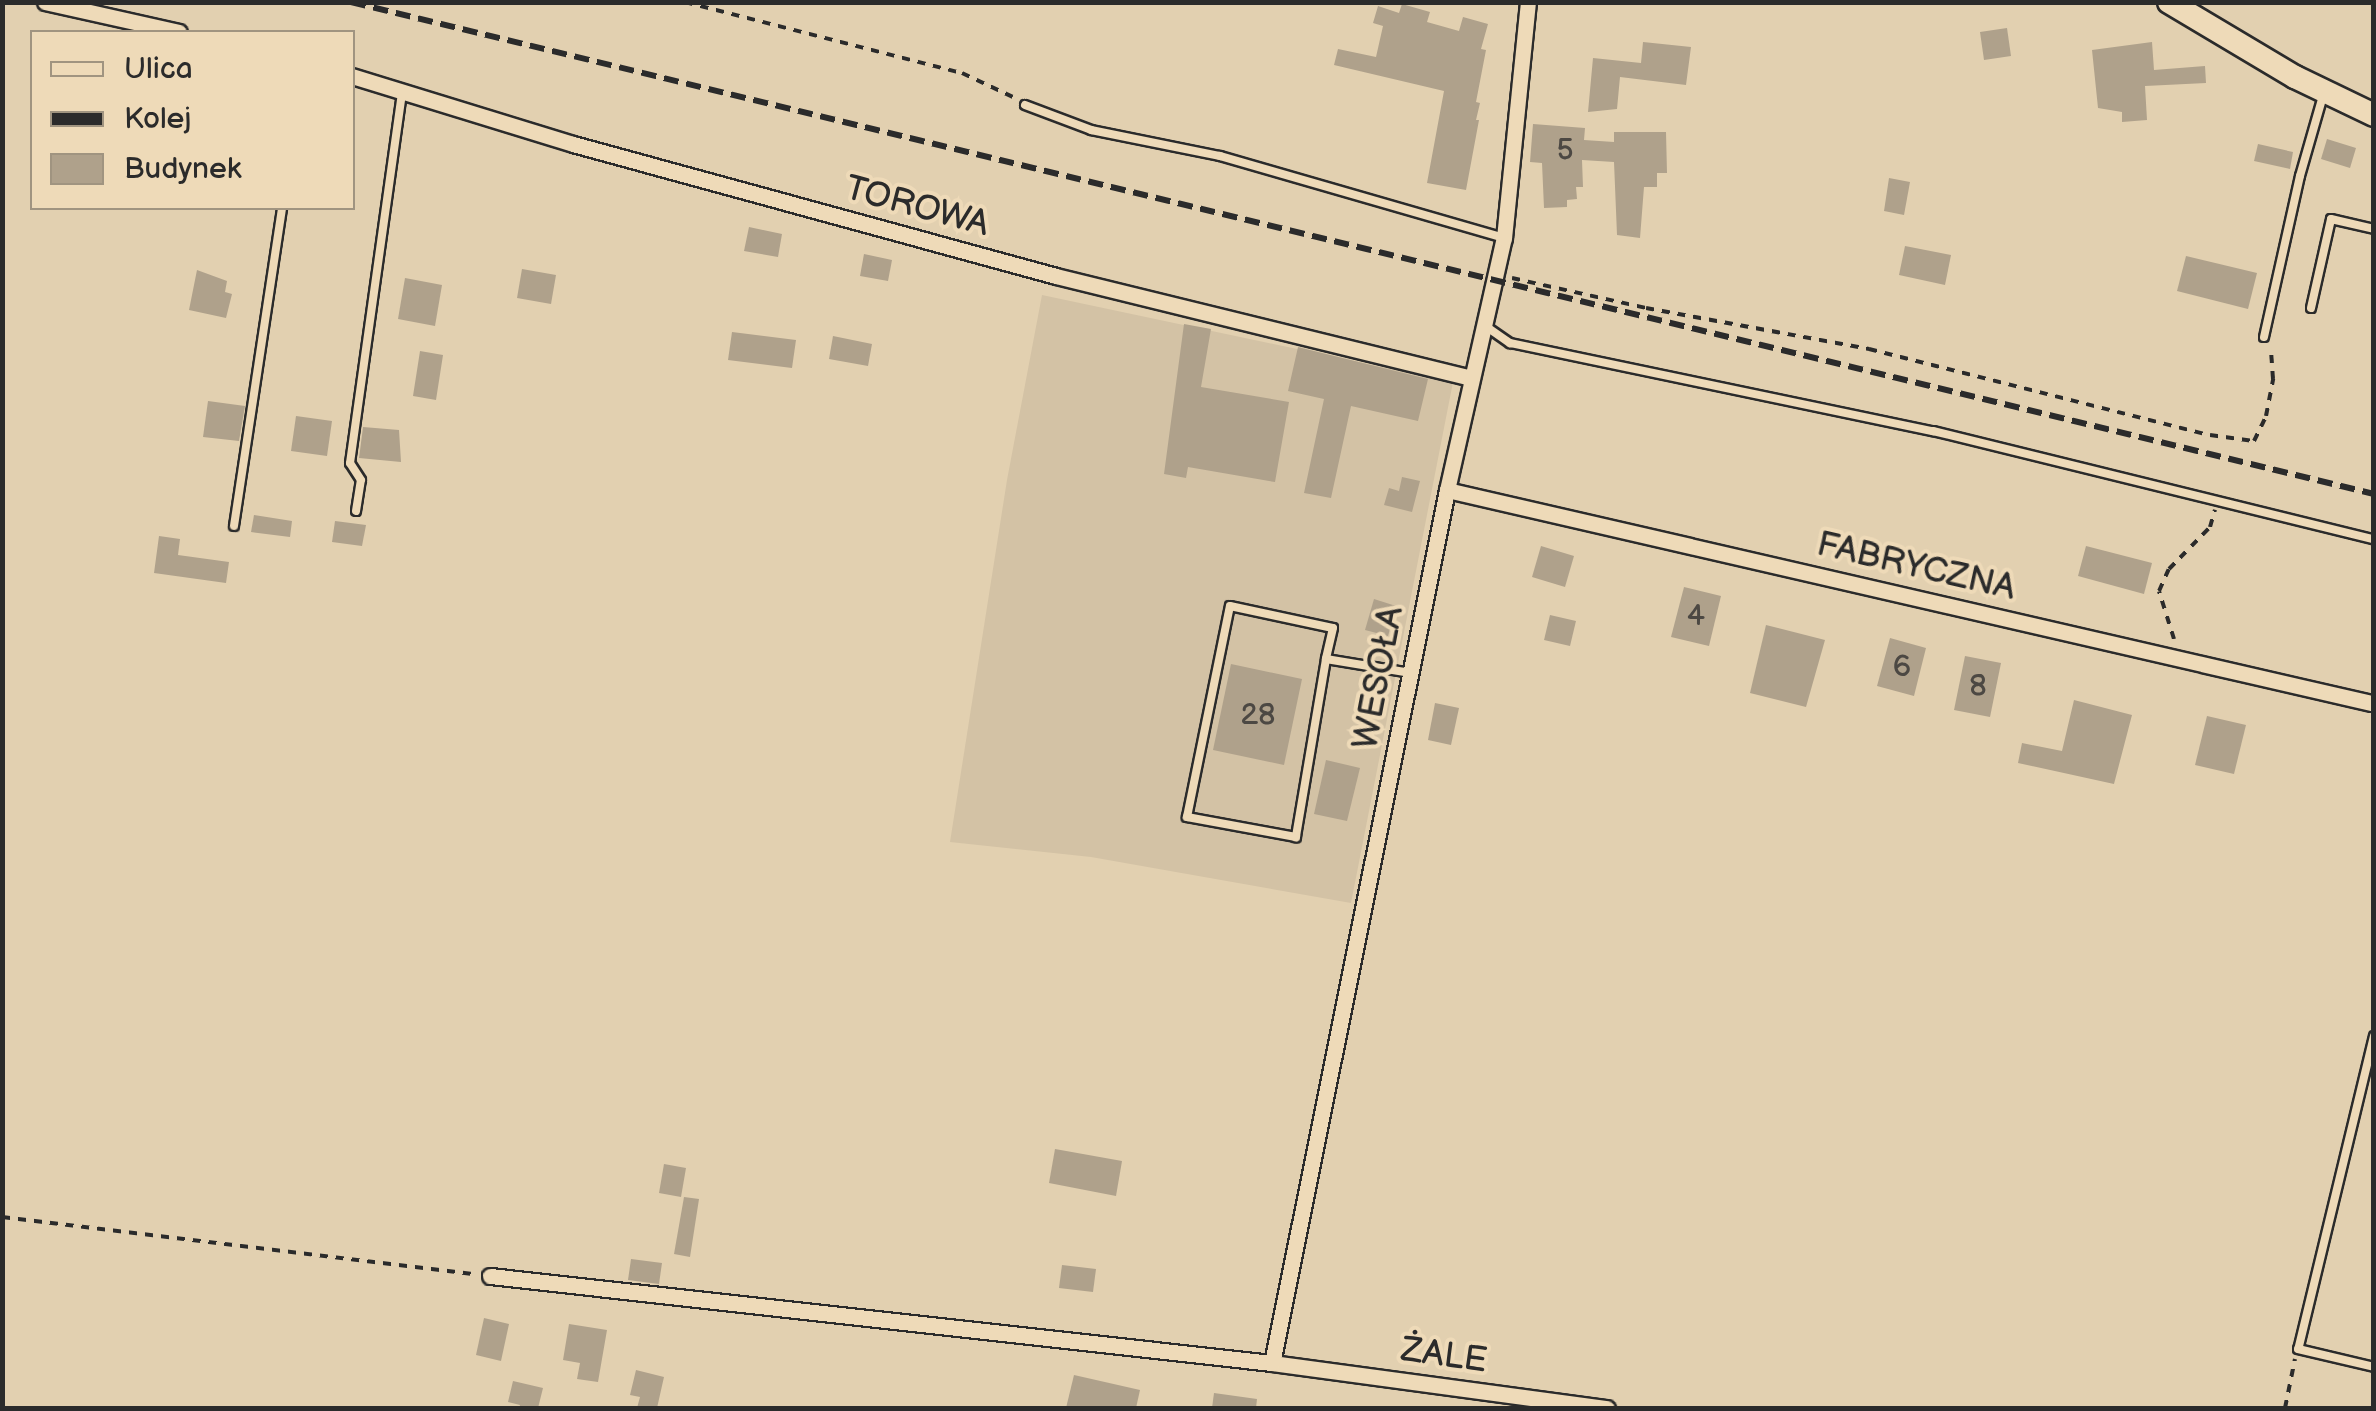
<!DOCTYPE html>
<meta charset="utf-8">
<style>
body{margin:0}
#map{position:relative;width:2376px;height:1411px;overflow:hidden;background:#e2d0b0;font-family:"Balsamiq Sans",sans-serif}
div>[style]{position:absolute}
.built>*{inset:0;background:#d3c2a5}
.building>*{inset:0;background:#afa18b}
.path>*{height:4px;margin-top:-2px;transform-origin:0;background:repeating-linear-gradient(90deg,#2b2b2b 0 8px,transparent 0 16px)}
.roads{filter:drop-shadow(2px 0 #2b2b2b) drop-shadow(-2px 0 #2b2b2b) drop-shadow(0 2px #2b2b2b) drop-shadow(0 -2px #2b2b2b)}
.service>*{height:8px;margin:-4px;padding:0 4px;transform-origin:4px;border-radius:4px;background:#eedab8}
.minor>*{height:15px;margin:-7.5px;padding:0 7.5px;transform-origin:7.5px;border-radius:7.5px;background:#eedab8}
.secondary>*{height:22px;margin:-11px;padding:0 11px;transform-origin:11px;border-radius:11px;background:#eedab8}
.rail>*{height:6px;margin-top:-3px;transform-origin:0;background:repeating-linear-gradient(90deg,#2b2b2b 0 15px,transparent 0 23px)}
span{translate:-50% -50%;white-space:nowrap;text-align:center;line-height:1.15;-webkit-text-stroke:8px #eedab8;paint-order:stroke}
.number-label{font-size:30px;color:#4c4843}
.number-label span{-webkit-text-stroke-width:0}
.street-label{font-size:35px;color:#2b2b2b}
.frame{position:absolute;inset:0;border:5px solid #2b2b2b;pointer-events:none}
.legend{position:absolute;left:30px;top:30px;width:325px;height:180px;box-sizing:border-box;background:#eedab8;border:2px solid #a09480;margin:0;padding:12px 18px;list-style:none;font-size:30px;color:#2b2b2b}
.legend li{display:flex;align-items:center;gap:20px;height:50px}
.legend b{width:50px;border:2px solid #a09480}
</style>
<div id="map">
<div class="built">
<i style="clip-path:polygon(1042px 295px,1453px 382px,1351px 903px,1091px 857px,950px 842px,1007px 480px)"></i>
</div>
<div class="building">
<i style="clip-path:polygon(1402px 4px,1430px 12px,1427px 22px,1459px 31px,1463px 17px,1488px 24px,1481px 49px,1486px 50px,1476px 102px,1480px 103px,1476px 120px,1479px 120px,1466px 190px,1427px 183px,1444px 91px,1334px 65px,1338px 49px,1376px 57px,1383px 26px,1373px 23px,1378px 6px,1399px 13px)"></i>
<i style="clip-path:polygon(2007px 28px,2011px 56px,1984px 60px,1980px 32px)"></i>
<i style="clip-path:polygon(1643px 42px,1691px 47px,1686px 85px,1620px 77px,1617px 109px,1588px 112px,1593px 58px,1641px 63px)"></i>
<i style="clip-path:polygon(2152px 42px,2154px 70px,2205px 66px,2206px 83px,2145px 86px,2147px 120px,2122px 122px,2122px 112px,2098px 108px,2092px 50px)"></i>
<i style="clip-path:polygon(1533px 124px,1585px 128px,1584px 140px,1614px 142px,1614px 132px,1666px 132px,1667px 173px,1657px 173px,1657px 187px,1644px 187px,1640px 238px,1617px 235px,1614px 162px,1582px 160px,1583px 187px,1576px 187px,1577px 199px,1567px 200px,1567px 207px,1544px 208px,1542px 163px,1530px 162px)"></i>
<i style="clip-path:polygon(2327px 139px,2356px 148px,2350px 168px,2321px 159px)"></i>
<i style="clip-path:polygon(2258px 144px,2293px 152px,2290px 169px,2254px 161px)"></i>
<i style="clip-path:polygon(1889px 178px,1910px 182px,1904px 215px,1884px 211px)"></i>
<i style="clip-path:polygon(749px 227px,782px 234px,778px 257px,744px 251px)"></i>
<i style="clip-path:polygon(1905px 246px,1951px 255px,1945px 285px,1899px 275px)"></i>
<i style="clip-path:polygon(864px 254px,892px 260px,888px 281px,860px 276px)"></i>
<i style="clip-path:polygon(2186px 256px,2257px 273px,2248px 309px,2177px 291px)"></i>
<i style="clip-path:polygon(522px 269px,556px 275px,551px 304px,517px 298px)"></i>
<i style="clip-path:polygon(197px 270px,227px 281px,225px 292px,232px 294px,226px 318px,189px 310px)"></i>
<i style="clip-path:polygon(405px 278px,442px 285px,435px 326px,398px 319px)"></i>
<i style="clip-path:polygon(1184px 324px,1211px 329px,1201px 387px,1289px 402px,1275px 482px,1188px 467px,1186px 478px,1164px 474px)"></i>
<i style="clip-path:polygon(732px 332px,796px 340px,792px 368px,728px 360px)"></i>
<i style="clip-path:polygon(833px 336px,872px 344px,868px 366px,829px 359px)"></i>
<i style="clip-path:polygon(1298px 347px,1428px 379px,1418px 421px,1351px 406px,1331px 498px,1304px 493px,1324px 399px,1288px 391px)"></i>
<i style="clip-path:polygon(420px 351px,443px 355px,436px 400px,413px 396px)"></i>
<i style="clip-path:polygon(208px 401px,245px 406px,239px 441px,203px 437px)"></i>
<i style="clip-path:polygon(296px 416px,332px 421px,327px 456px,291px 451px)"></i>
<i style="clip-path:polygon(363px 427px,399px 430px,401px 462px,359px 458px)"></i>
<i style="clip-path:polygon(1402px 477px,1420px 481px,1412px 512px,1384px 505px,1389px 488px,1399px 491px)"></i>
<i style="clip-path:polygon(254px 515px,292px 521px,290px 537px,251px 532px)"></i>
<i style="clip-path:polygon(335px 521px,366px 525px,362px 546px,332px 542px)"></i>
<i style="clip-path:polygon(159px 536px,180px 539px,178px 555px,229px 562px,226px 583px,154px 573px)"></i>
<i style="clip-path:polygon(1541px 546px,1574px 556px,1565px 587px,1532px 577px)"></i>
<i style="clip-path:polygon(2086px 546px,2152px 563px,2144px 594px,2078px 576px)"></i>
<i style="clip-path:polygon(1684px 587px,1721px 596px,1709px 646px,1671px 637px)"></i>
<i style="clip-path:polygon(1374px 599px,1396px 606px,1388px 636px,1365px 630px)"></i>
<i style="clip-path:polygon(1550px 615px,1576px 621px,1570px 646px,1544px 640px)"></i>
<i style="clip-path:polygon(1766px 625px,1825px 640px,1806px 707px,1750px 693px)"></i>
<i style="clip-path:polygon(1890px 638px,1926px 648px,1914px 696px,1877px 686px)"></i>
<i style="clip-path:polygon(1965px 656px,2001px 663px,1990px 717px,1954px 710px)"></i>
<i style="clip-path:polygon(1231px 664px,1302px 679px,1284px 765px,1213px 750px)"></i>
<i style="clip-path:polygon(2074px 700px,2132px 715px,2114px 784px,2018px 763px,2022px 743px,2062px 751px)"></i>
<i style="clip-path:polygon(1435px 703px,1459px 708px,1451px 745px,1428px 740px)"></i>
<i style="clip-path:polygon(2207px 716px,2246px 725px,2234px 774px,2195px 765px)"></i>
<i style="clip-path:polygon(1326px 760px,1360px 768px,1347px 821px,1314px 814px)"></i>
<i style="clip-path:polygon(1055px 1149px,1122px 1161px,1116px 1196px,1049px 1183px)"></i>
<i style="clip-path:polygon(664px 1164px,686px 1168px,681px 1197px,659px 1193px)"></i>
<i style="clip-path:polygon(684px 1197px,699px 1199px,690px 1257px,674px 1254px)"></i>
<i style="clip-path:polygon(631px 1259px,662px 1263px,659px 1284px,628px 1280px)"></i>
<i style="clip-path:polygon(1062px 1265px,1096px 1269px,1093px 1292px,1059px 1288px)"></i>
<i style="clip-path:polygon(484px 1318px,509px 1324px,501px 1361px,476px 1355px)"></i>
<i style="clip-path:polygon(569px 1324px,607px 1330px,598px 1382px,577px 1379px,580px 1363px,563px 1360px)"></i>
<i style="clip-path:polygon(636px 1370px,664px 1377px,657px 1408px,637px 1408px,640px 1397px,630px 1395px)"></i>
<i style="clip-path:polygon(1074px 1375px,1140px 1390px,1136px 1408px,1066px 1408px)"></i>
<i style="clip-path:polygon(513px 1381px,543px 1388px,538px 1408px,519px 1408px,520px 1405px,508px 1402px)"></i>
<i style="clip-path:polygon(1214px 1393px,1257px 1399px,1256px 1408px,1212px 1408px)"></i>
</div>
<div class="path">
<i style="left:685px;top:2px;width:286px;rotate:14.4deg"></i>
<i style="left:962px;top:73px;width:56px;rotate:25.2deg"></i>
<i style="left:1512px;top:278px;width:137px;rotate:12.6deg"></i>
<i style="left:1646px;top:308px;width:227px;rotate:10.4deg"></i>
<i style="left:1869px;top:349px;width:352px;rotate:14.2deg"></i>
<i style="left:2210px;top:435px;width:44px;rotate:7.8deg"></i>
<i style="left:2254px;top:441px;width:28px;rotate:-64deg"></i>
<i style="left:2266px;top:416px;width:38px;rotate:-79deg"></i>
<i style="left:2273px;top:379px;width:30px;rotate:-94deg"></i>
<i style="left:2174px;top:639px;width:50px;rotate:-107.4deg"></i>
<i style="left:2159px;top:591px;width:24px;rotate:-66deg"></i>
<i style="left:2169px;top:569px;width:59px;rotate:-45.7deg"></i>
<i style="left:2210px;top:527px;width:18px;rotate:-74deg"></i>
<i style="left:2px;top:1217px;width:476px;rotate:6.9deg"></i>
<i style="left:2285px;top:1408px;width:50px;rotate:-78.5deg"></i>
</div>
<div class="roads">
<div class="service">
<i style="left:1025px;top:105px;width:71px;rotate:20.7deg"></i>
<i style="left:1091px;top:130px;width:132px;rotate:11.4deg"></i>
<i style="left:1220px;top:156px;width:296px;rotate:16.1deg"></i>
<i style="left:2311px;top:308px;width:91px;rotate:-77.3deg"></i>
<i style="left:2331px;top:219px;width:44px;rotate:13.1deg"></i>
<i style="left:1484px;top:325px;width:32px;rotate:35deg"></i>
<i style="left:1510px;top:343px;width:432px;rotate:11.8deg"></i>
<i style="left:1933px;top:431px;width:454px;rotate:13.8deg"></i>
<i style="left:2264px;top:337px;width:165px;rotate:-77.4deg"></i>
<i style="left:2300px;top:176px;width:83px;rotate:-74deg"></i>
<i style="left:356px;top:511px;width:31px;rotate:-81deg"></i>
<i style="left:361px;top:480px;width:20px;rotate:-123deg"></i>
<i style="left:350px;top:463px;width:376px;rotate:-82deg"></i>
<i style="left:234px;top:526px;width:322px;rotate:-81.4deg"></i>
<i style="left:1326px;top:659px;width:181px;rotate:99.6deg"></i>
<i style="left:1296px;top:837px;width:111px;rotate:-169.6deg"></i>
<i style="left:1187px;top:817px;width:215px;rotate:-78.5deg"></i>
<i style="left:1230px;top:606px;width:105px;rotate:12.1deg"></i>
<i style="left:1333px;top:628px;width:32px;rotate:103deg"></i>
<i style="left:1326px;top:659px;width:86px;rotate:9.4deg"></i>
<i style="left:2374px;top:1036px;width:322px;rotate:103.6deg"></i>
<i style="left:2298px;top:1349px;width:78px;rotate:13.3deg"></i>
</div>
<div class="minor">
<i style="left:45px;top:2px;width:137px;rotate:12.6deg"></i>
<i style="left:352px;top:76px;width:231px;rotate:17.1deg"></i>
<i style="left:573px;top:144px;width:501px;rotate:15.29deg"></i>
<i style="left:1056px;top:276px;width:427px;rotate:13.8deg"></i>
<i style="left:1447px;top:490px;width:948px;rotate:12.98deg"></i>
<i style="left:490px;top:1276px;width:787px;rotate:6.35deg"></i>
<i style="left:1272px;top:1363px;width:338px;rotate:7.7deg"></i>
<i style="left:1272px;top:1363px;width:890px;rotate:-78.66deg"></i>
<i style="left:1447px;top:490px;width:258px;rotate:-77.3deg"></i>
<i style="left:1504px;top:238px;width:237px;rotate:-84.2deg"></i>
</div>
<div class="secondary">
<i style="left:2169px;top:2px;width:147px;rotate:30.8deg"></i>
<i style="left:2295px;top:77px;width:88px;rotate:25.7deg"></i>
</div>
</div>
<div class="rail">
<i style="left:351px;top:2px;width:2082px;rotate:13.67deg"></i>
</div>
<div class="number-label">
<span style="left:1565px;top:150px">5</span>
<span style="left:1696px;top:616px">4</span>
<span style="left:1902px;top:667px">6</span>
<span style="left:1978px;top:686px">8</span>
<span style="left:1258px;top:715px">28</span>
</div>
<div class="street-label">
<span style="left:917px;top:207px;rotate:15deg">TOROWA</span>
<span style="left:1916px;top:567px;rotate:13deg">FABRYCZNA</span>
<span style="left:1379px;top:678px;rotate:-79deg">WESOŁA</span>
<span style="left:1444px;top:1356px;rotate:8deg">ŻALE</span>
</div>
<div class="frame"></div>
<ul class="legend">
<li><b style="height:12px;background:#eedab8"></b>Ulica</li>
<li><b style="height:12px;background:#2b2b2b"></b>Kolej</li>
<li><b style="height:28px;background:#afa18b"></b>Budynek</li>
</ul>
</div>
